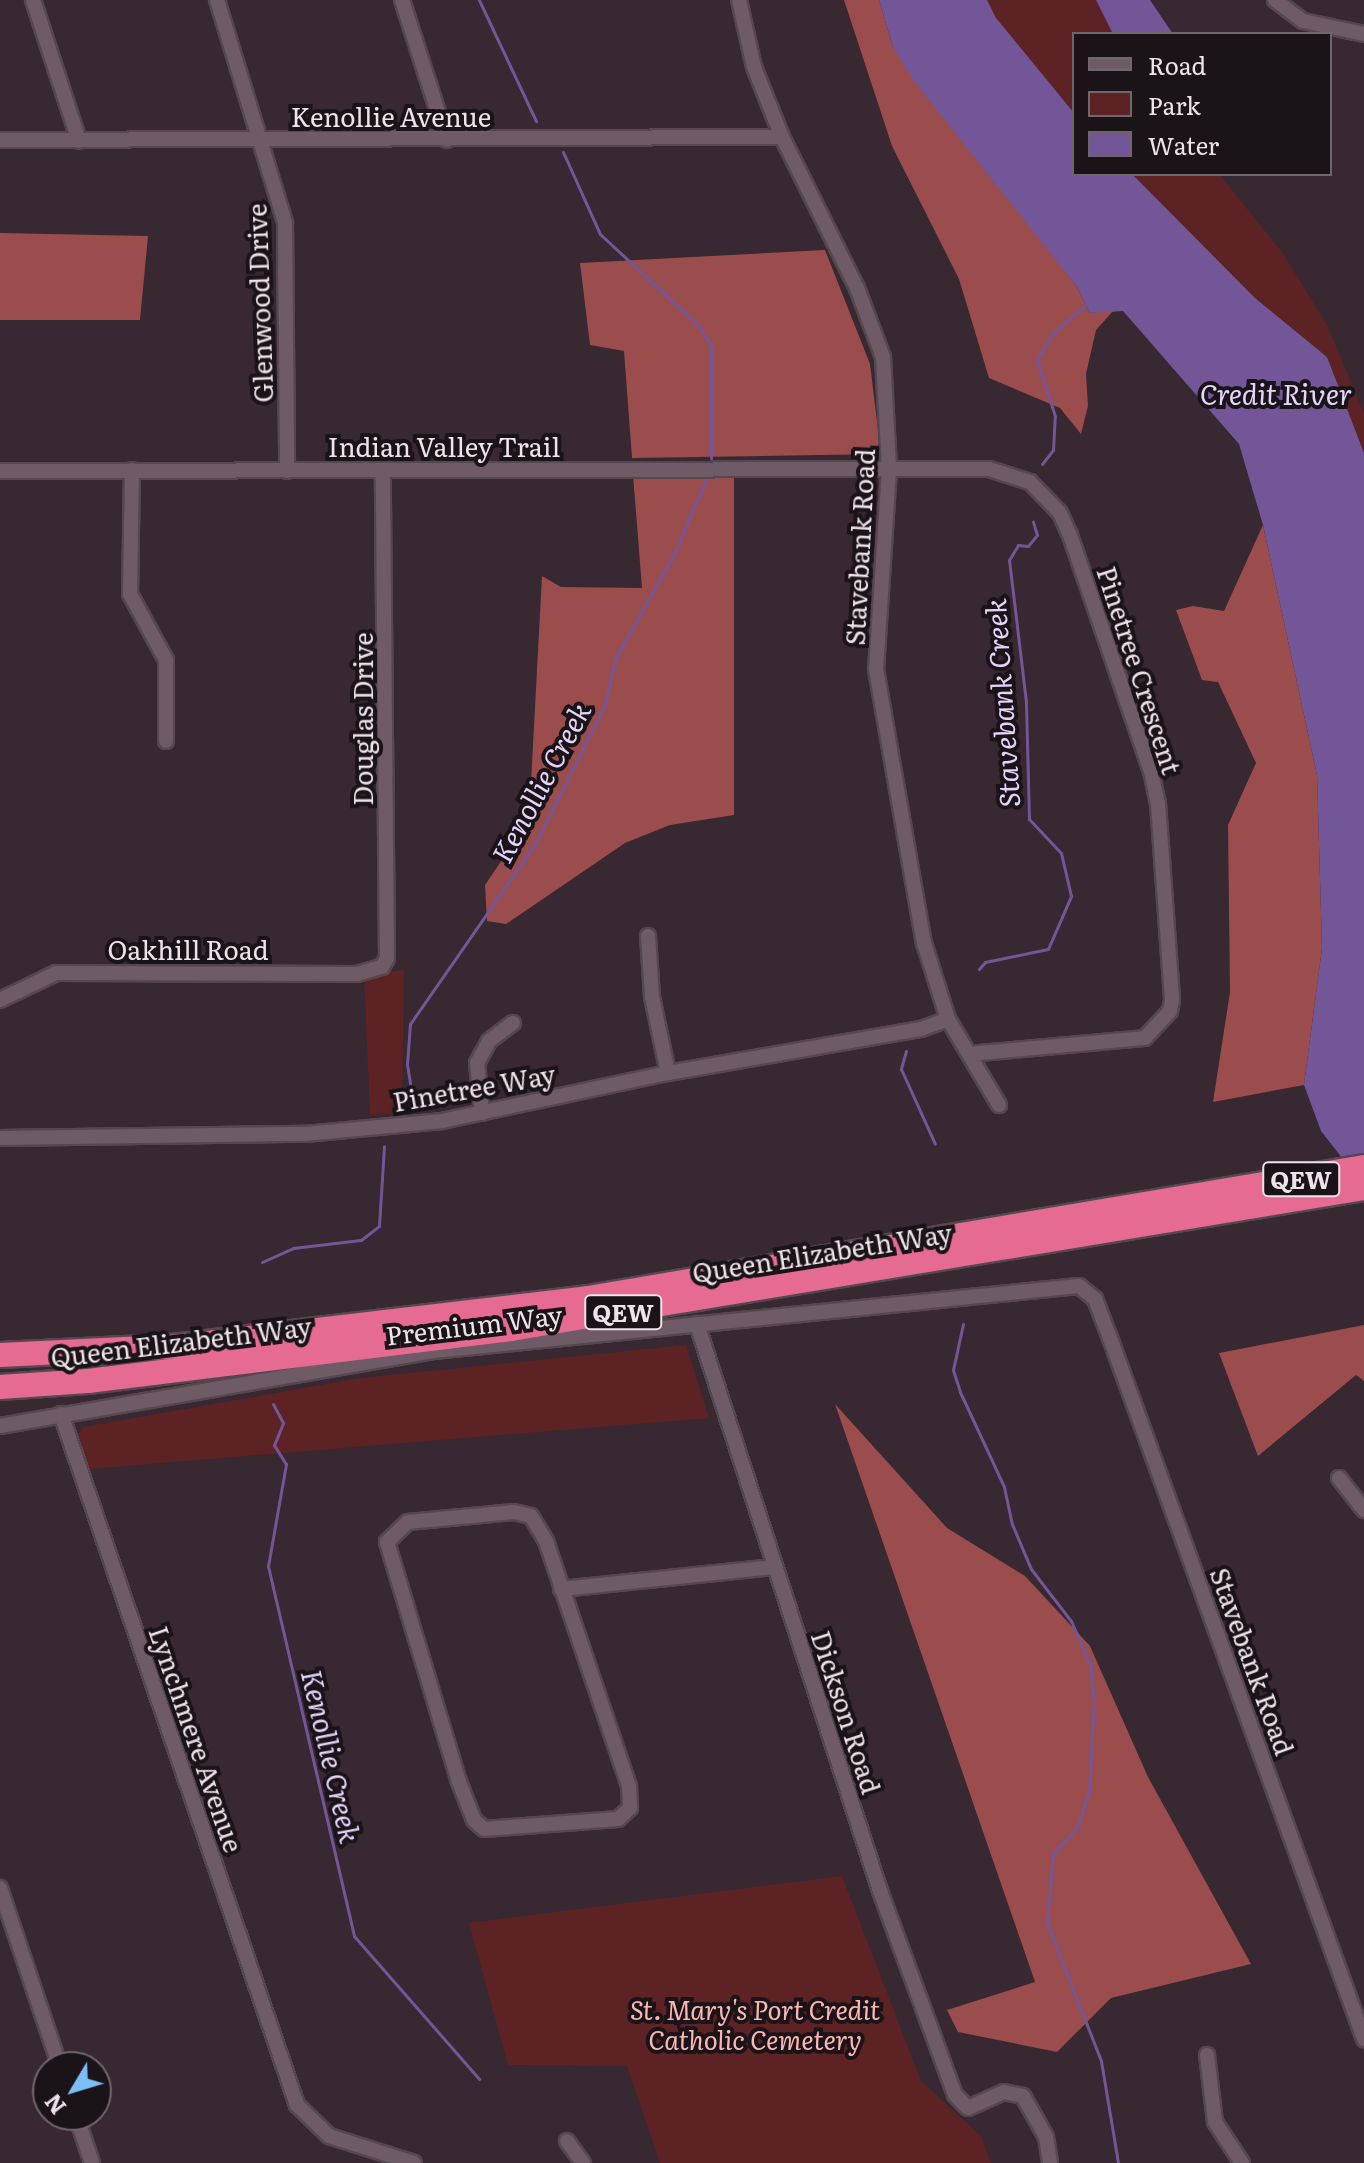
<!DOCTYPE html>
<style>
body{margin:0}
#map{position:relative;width:1364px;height:2163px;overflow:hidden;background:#382831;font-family:Literata,serif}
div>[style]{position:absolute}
.green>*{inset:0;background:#5d2224}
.forest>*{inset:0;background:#9b4c4d}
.water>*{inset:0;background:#735698}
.stream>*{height:3px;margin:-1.5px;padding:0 1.5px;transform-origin:1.5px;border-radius:1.5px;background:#735698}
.roads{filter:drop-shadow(2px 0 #55474f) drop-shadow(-2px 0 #55474f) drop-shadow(0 2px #55474f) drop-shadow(0 -2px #55474f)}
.street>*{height:14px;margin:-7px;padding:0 7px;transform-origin:7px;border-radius:7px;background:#6e5b66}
.highway>*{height:24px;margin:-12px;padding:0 12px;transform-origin:12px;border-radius:12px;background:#e66b93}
span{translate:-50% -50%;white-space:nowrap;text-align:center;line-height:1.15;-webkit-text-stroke:8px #1a1317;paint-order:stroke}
.shield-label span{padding:2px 6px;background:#1a1317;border:2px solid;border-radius:6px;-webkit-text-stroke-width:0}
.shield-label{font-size:24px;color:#eee3ea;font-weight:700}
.street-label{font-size:26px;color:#eee3ea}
.park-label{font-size:26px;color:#fcb7b5;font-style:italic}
.water-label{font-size:28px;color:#e3d4fa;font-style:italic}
.legend{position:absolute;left:1072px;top:32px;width:260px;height:144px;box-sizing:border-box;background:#1a1317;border:2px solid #6f666b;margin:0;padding:10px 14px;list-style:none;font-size:24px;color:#eee3ea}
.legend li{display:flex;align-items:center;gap:16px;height:40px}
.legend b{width:40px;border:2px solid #6f666b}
.north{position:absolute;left:32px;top:2051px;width:80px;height:80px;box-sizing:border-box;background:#1a1317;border:2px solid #6f666b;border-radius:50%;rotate:232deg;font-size:22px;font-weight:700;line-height:32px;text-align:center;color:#eee3ea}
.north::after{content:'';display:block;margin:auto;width:28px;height:36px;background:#7abff8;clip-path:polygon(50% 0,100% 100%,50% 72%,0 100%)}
</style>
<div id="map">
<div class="green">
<i style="clip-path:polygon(987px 0,1096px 0,1113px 34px,1074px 34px,1074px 113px,995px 18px)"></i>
<i style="clip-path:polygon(1132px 174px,1219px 174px,1282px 252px,1327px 325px,1364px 413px,1364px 453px,1327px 357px,1255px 298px)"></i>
<i style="clip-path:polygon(404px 970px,402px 1113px,370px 1115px,364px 974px)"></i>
<i style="clip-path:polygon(686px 1345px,709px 1418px,89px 1469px,77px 1437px,83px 1427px,360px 1378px)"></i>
<i style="clip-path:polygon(842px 1876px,921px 2081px,981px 2136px,991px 2163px,660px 2163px,627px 2066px,508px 2065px,469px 1923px)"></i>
</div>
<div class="forest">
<i style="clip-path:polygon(844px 0,879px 0,893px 47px,1077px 287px,1090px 313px,1114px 310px,1096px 330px,1086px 374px,1088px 406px,1081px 434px,1060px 408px,989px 378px,959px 279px,892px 146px)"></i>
<i style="clip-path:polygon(0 233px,148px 236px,140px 320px,0 320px)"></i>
<i style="clip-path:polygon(825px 250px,870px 364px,881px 454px,632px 458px,624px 351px,590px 345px,580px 263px)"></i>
<i style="clip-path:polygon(734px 474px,734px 815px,670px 825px,625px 843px,506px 924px,487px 921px,485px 885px,529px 820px,542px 576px,561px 587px,642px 588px,633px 475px)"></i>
<i style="clip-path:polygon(1263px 525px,1317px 775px,1322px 948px,1304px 1085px,1213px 1102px,1230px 992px,1228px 825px,1256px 763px,1218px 682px,1202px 680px,1176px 610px,1193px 606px,1224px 611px)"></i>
<i style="clip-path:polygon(1364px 1325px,1364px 1381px,1356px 1375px,1258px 1456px,1219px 1353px)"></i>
<i style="clip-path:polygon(835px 1404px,947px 1528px,1025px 1576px,1090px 1646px,1148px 1777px,1251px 1964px,1111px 1998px,1057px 2052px,958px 2032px,947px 2010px,1035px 1982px)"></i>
</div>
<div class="water">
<i style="clip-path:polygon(879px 0,987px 0,996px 18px,1074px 113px,1074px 174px,1132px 174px,1255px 298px,1327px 357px,1364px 453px,1364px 1186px,1321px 1131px,1304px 1085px,1322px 948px,1317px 775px,1263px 525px,1239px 444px,1123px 311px,1090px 313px,1077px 287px,914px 81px,893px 47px)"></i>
<i style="clip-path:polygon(1096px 0,1150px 0,1173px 34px,1113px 34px)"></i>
</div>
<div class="stream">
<i style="left:479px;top:0;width:134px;rotate:64.8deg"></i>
<i style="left:563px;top:152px;width:90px;rotate:65.7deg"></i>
<i style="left:600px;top:234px;width:134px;rotate:42.9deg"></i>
<i style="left:698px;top:325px;width:24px;rotate:57deg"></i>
<i style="left:711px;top:345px;width:113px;rotate:90deg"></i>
<i style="left:1042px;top:464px;width:18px;rotate:-52deg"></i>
<i style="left:1053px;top:450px;width:34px;rotate:-87deg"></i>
<i style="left:1055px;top:416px;width:59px;rotate:-107.8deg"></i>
<i style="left:1037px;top:360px;width:30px;rotate:-60deg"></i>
<i style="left:1052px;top:334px;width:48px;rotate:-40.7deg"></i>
<i style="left:979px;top:969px;width:9px;rotate:-49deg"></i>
<i style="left:985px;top:962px;width:64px;rotate:-11.7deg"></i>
<i style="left:1048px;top:949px;width:58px;rotate:-66.5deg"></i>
<i style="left:1071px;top:896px;width:44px;rotate:-103.1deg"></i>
<i style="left:1061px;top:853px;width:47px;rotate:-133.3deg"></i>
<i style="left:1029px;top:819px;width:117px;rotate:-91.5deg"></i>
<i style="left:1026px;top:702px;width:143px;rotate:-96.8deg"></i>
<i style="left:1009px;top:560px;width:17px;rotate:-59deg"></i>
<i style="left:1018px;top:545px;width:10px;rotate:6deg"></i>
<i style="left:1028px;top:546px;width:14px;rotate:-51deg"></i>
<i style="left:1037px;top:535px;width:14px;rotate:-107deg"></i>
<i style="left:906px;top:1051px;width:19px;rotate:106deg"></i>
<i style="left:901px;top:1069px;width:82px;rotate:65.6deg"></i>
<i style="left:413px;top:1102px;width:38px;rotate:-99deg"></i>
<i style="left:407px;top:1064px;width:40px;rotate:-85.7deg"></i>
<i style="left:410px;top:1024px;width:219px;rotate:-55.2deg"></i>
<i style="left:535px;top:844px;width:157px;rotate:-63.4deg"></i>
<i style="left:605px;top:704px;width:46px;rotate:-77.5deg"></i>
<i style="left:615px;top:659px;width:120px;rotate:-60.7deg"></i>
<i style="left:674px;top:554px;width:86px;rotate:-66.7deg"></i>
<i style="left:262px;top:1262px;width:34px;rotate:-24deg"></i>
<i style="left:293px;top:1248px;width:68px;rotate:-6.7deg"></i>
<i style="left:361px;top:1240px;width:23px;rotate:-38deg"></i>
<i style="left:379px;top:1226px;width:80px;rotate:-86.4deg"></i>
<i style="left:963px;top:1324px;width:47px;rotate:102.3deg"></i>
<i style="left:953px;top:1370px;width:23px;rotate:72deg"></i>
<i style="left:960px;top:1392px;width:105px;rotate:65.1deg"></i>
<i style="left:1004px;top:1487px;width:38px;rotate:78deg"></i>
<i style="left:1012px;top:1524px;width:49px;rotate:67.1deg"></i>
<i style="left:1031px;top:1569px;width:66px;rotate:52.4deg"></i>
<i style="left:1071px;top:1621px;width:47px;rotate:66.2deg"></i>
<i style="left:1090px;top:1664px;width:37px;rotate:84deg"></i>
<i style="left:1094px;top:1701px;width:91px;rotate:93.1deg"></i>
<i style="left:1089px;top:1792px;width:39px;rotate:109deg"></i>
<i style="left:1076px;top:1829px;width:34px;rotate:133deg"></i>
<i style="left:1053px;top:1854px;width:69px;rotate:95deg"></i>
<i style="left:1047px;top:1923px;width:148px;rotate:68.6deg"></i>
<i style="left:1101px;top:2061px;width:103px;rotate:80.5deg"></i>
<i style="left:273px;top:1404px;width:21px;rotate:62deg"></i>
<i style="left:283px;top:1423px;width:24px;rotate:112deg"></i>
<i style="left:274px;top:1445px;width:22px;rotate:58deg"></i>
<i style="left:286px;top:1464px;width:104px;rotate:100deg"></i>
<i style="left:268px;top:1566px;width:380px;rotate:76.9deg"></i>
<i style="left:354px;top:1936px;width:190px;rotate:48.8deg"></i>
</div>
<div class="roads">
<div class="street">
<i style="left:33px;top:0;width:148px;rotate:71.9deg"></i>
<i style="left:217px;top:0;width:233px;rotate:73deg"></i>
<i style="left:285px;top:223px;width:248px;rotate:89.5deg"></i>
<i style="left:402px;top:0;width:147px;rotate:72.2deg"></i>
<i style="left:739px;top:0;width:69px;rotate:77.4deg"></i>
<i style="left:754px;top:67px;width:75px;rotate:68.2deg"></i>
<i style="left:782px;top:137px;width:169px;rotate:63.6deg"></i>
<i style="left:857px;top:288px;width:74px;rotate:69.4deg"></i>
<i style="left:883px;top:357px;width:112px;rotate:86.9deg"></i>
<i style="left:889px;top:469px;width:200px;rotate:93.7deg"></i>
<i style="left:876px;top:669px;width:278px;rotate:80.1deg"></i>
<i style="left:924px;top:943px;width:80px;rotate:72.5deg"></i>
<i style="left:948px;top:1019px;width:100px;rotate:59.3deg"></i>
<i style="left:1275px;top:0;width:35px;rotate:37deg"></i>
<i style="left:1303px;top:21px;width:62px;rotate:12deg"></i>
<i style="left:0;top:140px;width:782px;rotate:-0.22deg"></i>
<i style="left:132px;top:470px;width:124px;rotate:90.9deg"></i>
<i style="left:130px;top:594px;width:75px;rotate:61.4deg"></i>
<i style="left:166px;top:660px;width:81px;rotate:90deg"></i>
<i style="left:0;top:471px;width:989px;rotate:-0.12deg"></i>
<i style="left:989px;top:469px;width:43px;rotate:17.6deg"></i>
<i style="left:1030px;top:482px;width:43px;rotate:45.9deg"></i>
<i style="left:1060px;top:513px;width:24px;rotate:66deg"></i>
<i style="left:1070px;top:535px;width:250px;rotate:71.1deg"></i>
<i style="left:1151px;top:771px;width:33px;rotate:78deg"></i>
<i style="left:1158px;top:803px;width:197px;rotate:85.9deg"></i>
<i style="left:1172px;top:1000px;width:11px;rotate:100deg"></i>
<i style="left:1170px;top:1011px;width:37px;rotate:133deg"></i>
<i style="left:1145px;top:1038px;width:176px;rotate:174.8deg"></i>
<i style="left:648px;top:936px;width:61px;rotate:86.2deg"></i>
<i style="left:652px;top:997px;width:78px;rotate:78.1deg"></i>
<i style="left:0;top:1000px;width:62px;rotate:-25.7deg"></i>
<i style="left:56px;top:973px;width:301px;rotate:0.2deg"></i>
<i style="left:357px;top:974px;width:26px;rotate:-16deg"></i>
<i style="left:382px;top:967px;width:10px;rotate:-61deg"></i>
<i style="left:387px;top:958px;width:488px;rotate:-90.5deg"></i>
<i style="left:482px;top:1113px;width:50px;rotate:-95.7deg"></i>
<i style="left:477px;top:1063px;width:25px;rotate:-61deg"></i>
<i style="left:489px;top:1041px;width:30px;rotate:-37deg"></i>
<i style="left:0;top:1138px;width:305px;rotate:-0.8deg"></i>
<i style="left:305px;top:1134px;width:138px;rotate:-5.4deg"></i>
<i style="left:442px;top:1121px;width:231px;rotate:-12deg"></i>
<i style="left:668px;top:1073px;width:257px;rotate:-9.9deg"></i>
<i style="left:921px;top:1029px;width:29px;rotate:-20deg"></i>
<i style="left:697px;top:1324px;width:596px;rotate:72.11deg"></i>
<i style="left:880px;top:1891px;width:217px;rotate:69.8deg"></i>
<i style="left:955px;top:2095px;width:18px;rotate:45deg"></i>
<i style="left:968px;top:2108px;width:39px;rotate:-24deg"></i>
<i style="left:1004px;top:2092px;width:19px;rotate:12deg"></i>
<i style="left:1023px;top:2096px;width:47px;rotate:60.7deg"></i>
<i style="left:1046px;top:2137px;width:26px;rotate:81deg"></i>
<i style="left:61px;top:1414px;width:730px;rotate:71.14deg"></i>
<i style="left:297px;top:2105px;width:45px;rotate:44.1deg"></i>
<i style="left:329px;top:2136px;width:89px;rotate:17.6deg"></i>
<i style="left:0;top:1426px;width:440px;rotate:-9.8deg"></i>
<i style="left:434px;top:1351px;width:648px;rotate:-5.75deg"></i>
<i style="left:1079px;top:1286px;width:21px;rotate:39deg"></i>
<i style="left:1095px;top:1299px;width:42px;rotate:69deg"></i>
<i style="left:1110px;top:1338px;width:746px;rotate:70.08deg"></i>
<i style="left:1339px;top:1478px;width:41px;rotate:52deg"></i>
<i style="left:514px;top:1512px;width:17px;rotate:13deg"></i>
<i style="left:531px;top:1516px;width:29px;rotate:59deg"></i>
<i style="left:546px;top:1541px;width:259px;rotate:71.3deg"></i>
<i style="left:629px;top:1786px;width:22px;rotate:87deg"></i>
<i style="left:630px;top:1808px;width:16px;rotate:137deg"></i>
<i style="left:618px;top:1819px;width:134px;rotate:175.7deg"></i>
<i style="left:484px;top:1829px;width:13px;rotate:-138deg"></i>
<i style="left:474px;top:1820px;width:41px;rotate:-111.5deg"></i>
<i style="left:459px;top:1782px;width:251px;rotate:-106.7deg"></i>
<i style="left:387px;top:1542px;width:29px;rotate:-44deg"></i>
<i style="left:408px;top:1522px;width:106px;rotate:-5.4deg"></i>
<i style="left:561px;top:1589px;width:214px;rotate:-5.9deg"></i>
<i style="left:0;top:1888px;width:189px;rotate:71.5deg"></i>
<i style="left:1207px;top:2055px;width:67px;rotate:83.2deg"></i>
<i style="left:1215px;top:2122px;width:49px;rotate:56.6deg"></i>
<i style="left:76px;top:2115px;width:51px;rotate:71.6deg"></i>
<i style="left:567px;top:2141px;width:27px;rotate:54deg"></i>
</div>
<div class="highway">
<i style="left:0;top:1355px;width:181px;rotate:-2.8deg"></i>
<i style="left:181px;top:1346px;width:410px;rotate:-6.7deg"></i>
<i style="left:588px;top:1298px;width:787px;rotate:-9.58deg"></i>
<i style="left:0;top:1387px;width:88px;rotate:-3.9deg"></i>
<i style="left:88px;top:1381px;width:426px;rotate:-7deg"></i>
<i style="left:511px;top:1329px;width:865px;rotate:-9.39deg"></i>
</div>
</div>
<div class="shield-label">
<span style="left:1301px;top:1179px">QEW</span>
<span style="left:623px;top:1312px">QEW</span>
</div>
<div class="street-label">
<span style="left:391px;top:116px">Kenollie Avenue</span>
<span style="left:259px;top:303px;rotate:-92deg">Glenwood Drive</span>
<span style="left:444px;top:446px">Indian Valley Trail</span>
<span style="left:859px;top:547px;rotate:-87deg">Stavebank Road</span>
<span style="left:1140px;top:670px;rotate:72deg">Pinetree Crescent</span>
<span style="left:362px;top:719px;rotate:-90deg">Douglas Drive</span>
<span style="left:188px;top:949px">Oakhill Road</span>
<span style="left:474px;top:1087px;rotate:-10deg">Pinetree Way</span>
<span style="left:822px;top:1252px;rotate:-9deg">Queen Elizabeth Way</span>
<span style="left:474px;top:1324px;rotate:-7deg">Premium Way</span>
<span style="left:181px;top:1341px;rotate:-7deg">Queen Elizabeth Way</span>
<span style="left:1253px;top:1661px;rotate:70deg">Stavebank Road</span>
<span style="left:847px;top:1712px;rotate:72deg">Dickson Road</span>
<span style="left:197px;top:1739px;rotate:71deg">Lynchmere Avenue</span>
</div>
<div class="park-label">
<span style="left:755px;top:2024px">St. Mary's Port Credit<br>Catholic Cemetery</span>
</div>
<div class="water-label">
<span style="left:1276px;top:393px">Credit River</span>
<span style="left:1001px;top:703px;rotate:-94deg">Stavebank Creek</span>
<span style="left:540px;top:782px;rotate:-62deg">Kenollie Creek</span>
<span style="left:332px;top:1756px;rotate:77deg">Kenollie Creek</span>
</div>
<ul class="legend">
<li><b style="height:10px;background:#6e5b66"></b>Road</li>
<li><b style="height:22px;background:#5d2224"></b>Park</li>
<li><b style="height:22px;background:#735698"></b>Water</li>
</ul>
<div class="north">N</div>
</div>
